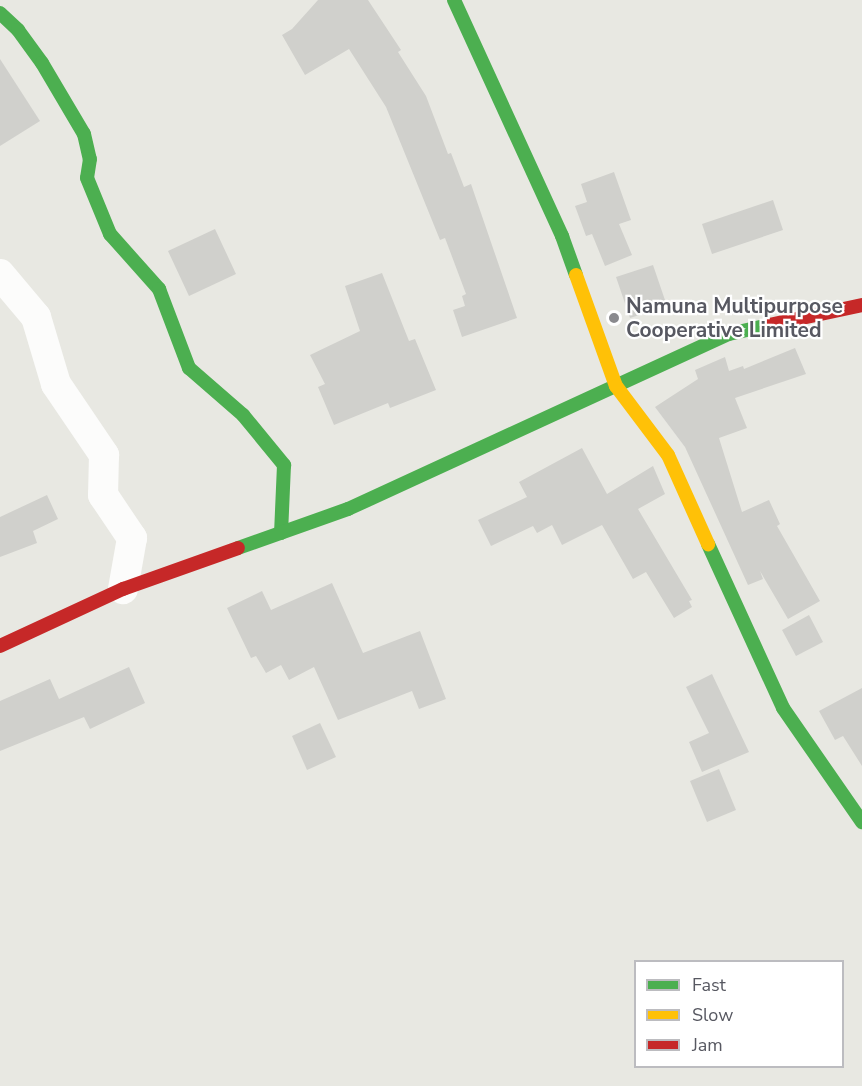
<!DOCTYPE html>
<style>
body{margin:0}
#map{position:relative;width:862px;height:1086px;overflow:hidden;background:#e8e8e2;font-family:"Nunito Sans",sans-serif}
div>[style]{position:absolute}
.building>*{inset:0;background:#d0d0cc}
.street>*{height:30px;margin:-15px;padding:0 15px;transform-origin:15px;border-radius:15px;background:#fcfcfb}
.fast>*{height:14px;margin:-7px;padding:0 7px;transform-origin:7px;border-radius:7px;background:#4caf50}
.slow>*{height:14px;margin:-7px;padding:0 7px;transform-origin:7px;border-radius:7px;background:#ffc107}
.jam>*{height:14px;margin:-7px;padding:0 7px;transform-origin:7px;border-radius:7px;background:#c62828}
.dots>*{width:16px;height:16px;translate:-50% -50%;box-sizing:border-box;border:3px solid #fff;border-radius:50%}
span{translate:-50% -50%;white-space:nowrap;text-align:center;line-height:1.15;-webkit-text-stroke:4.5px #fff;paint-order:stroke}
.poi-label{font-size:21px;color:#575861;font-weight:700}
.left{translate:0 -50%;text-align:left}
.legend{position:absolute;left:634px;top:960px;width:210px;height:108px;box-sizing:border-box;background:#fff;border:2px solid #bcbcc0;margin:0;padding:8px 10px;list-style:none;font-size:18px;color:#575861}
.legend li{display:flex;align-items:center;gap:12px;height:30px}
.legend b{width:30px;border:2px solid #bcbcc0}
</style>
<div id="map">
<div class="building">
<i style="clip-path:polygon(318px 0,368px 0,401px 50px,398px 52px,426px 96px,448px 154px,451px 153px,464px 187px,471px 184px,517px 318px,462px 337px,453px 310px,465px 306px,462px 296px,466px 294px,445px 238px,440px 240px,386px 107px,349px 49px,305px 75px,282px 35px,292px 29px)"></i>
<i style="clip-path:polygon(0 59px,40px 121px,0 146px)"></i>
<i style="clip-path:polygon(614px 172px,631px 220px,619px 224px,632px 255px,605px 266px,592px 234px,586px 236px,575px 206px,587px 202px,581px 184px)"></i>
<i style="clip-path:polygon(773px 200px,783px 230px,712px 254px,702px 224px)"></i>
<i style="clip-path:polygon(215px 229px,236px 274px,189px 296px,168px 251px)"></i>
<i style="clip-path:polygon(653px 265px,667px 306px,630px 318px,616px 277px)"></i>
<i style="clip-path:polygon(382px 273px,409px 341px,415px 339px,436px 390px,390px 408px,388px 403px,334px 425px,318px 387px,325px 384px,310px 355px,360px 331px,345px 286px)"></i>
<i style="clip-path:polygon(795px 348px,806px 374px,735px 398px,747px 428px,719px 438px,742px 512px,769px 500px,780px 524px,777px 526px,820px 601px,788px 619px,760px 571px,763px 579px,748px 585px,685px 447px,655px 407px,698px 379px,695px 370px,725px 357px,729px 371px,743px 366px,744px 369px)"></i>
<i style="clip-path:polygon(582px 448px,607px 494px,653px 466px,665px 494px,638px 509px,692px 600px,689px 601px,692px 607px,674px 618px,646px 572px,633px 579px,602px 525px,562px 545px,552px 525px,537px 533px,533px 526px,491px 546px,478px 520px,527px 497px,519px 482px)"></i>
<i style="clip-path:polygon(47px 495px,58px 519px,33px 531px,37px 543px,0 557px,0 517px)"></i>
<i style="clip-path:polygon(332px 583px,363px 653px,420px 631px,446px 699px,419px 709px,412px 691px,338px 720px,314px 667px,289px 680px,281px 665px,266px 673px,256px 656px,251px 658px,227px 608px,262px 591px,271px 610px)"></i>
<i style="clip-path:polygon(809px 615px,823px 642px,796px 656px,782px 630px)"></i>
<i style="clip-path:polygon(129px 667px,145px 703px,90px 729px,84px 717px,0 751px,0 701px,50px 679px,59px 699px)"></i>
<i style="clip-path:polygon(712px 674px,749px 752px,702px 772px,689px 742px,709px 733px,686px 687px)"></i>
<i style="clip-path:polygon(862px 688px,862px 766px,843px 736px,835px 740px,819px 711px)"></i>
<i style="clip-path:polygon(320px 723px,336px 757px,307px 770px,292px 736px)"></i>
<i style="clip-path:polygon(719px 769px,736px 810px,707px 822px,690px 781px)"></i>
</div>
<div class="street">
<i style="left:0;top:274px;width:56px;rotate:50.1deg"></i>
<i style="left:36px;top:317px;width:70px;rotate:73.4deg"></i>
<i style="left:56px;top:384px;width:86px;rotate:55.9deg"></i>
<i style="left:104px;top:455px;width:40px;rotate:91.4deg"></i>
<i style="left:103px;top:495px;width:52px;rotate:56deg"></i>
<i style="left:132px;top:538px;width:52px;rotate:100deg"></i>
</div>
<div class="fast">
<i style="left:454px;top:0;width:260px;rotate:65.4deg"></i>
<i style="left:562px;top:236px;width:41px;rotate:70.3deg"></i>
<i style="left:0;top:13px;width:25px;rotate:43deg"></i>
<i style="left:18px;top:30px;width:41px;rotate:54deg"></i>
<i style="left:42px;top:63px;width:82px;rotate:59.4deg"></i>
<i style="left:84px;top:134px;width:26px;rotate:77deg"></i>
<i style="left:90px;top:159px;width:19px;rotate:99deg"></i>
<i style="left:87px;top:178px;width:61px;rotate:67.7deg"></i>
<i style="left:110px;top:234px;width:74px;rotate:48.3deg"></i>
<i style="left:159px;top:289px;width:85px;rotate:69.2deg"></i>
<i style="left:189px;top:368px;width:72px;rotate:41deg"></i>
<i style="left:243px;top:415px;width:65px;rotate:50.6deg"></i>
<i style="left:284px;top:465px;width:68px;rotate:92.5deg"></i>
<i style="left:708px;top:544px;width:180px;rotate:65.4deg"></i>
<i style="left:783px;top:708px;width:139px;rotate:55.3deg"></i>
<i style="left:238px;top:548px;width:117px;rotate:-19.5deg"></i>
<i style="left:348px;top:509px;width:419px;rotate:-24.7deg"></i>
<i style="left:729px;top:334px;width:41px;rotate:-12.7deg"></i>
</div>
<div class="slow">
<i style="left:576px;top:275px;width:118px;rotate:70.2deg"></i>
<i style="left:616px;top:386px;width:86px;rotate:53deg"></i>
<i style="left:668px;top:455px;width:98px;rotate:65.8deg"></i>
</div>
<div class="jam">
<i style="left:769px;top:325px;width:95px;rotate:-12.1deg"></i>
<i style="left:0;top:646px;width:136px;rotate:-24.9deg"></i>
<i style="left:123px;top:589px;width:122px;rotate:-19.6deg"></i>
</div>
<div class="dots">
<i style="left:614px;top:318px;background:#8a8a8e"></i>
</div>
<div class="poi-label">
<span class="left" style="left:626px;top:318px">Namuna Multipurpose<br>Cooperative Limited</span>
</div>
<ul class="legend">
<li><b style="height:8px;background:#4caf50"></b>Fast</li>
<li><b style="height:8px;background:#ffc107"></b>Slow</li>
<li><b style="height:8px;background:#c62828"></b>Jam</li>
</ul>
</div>
